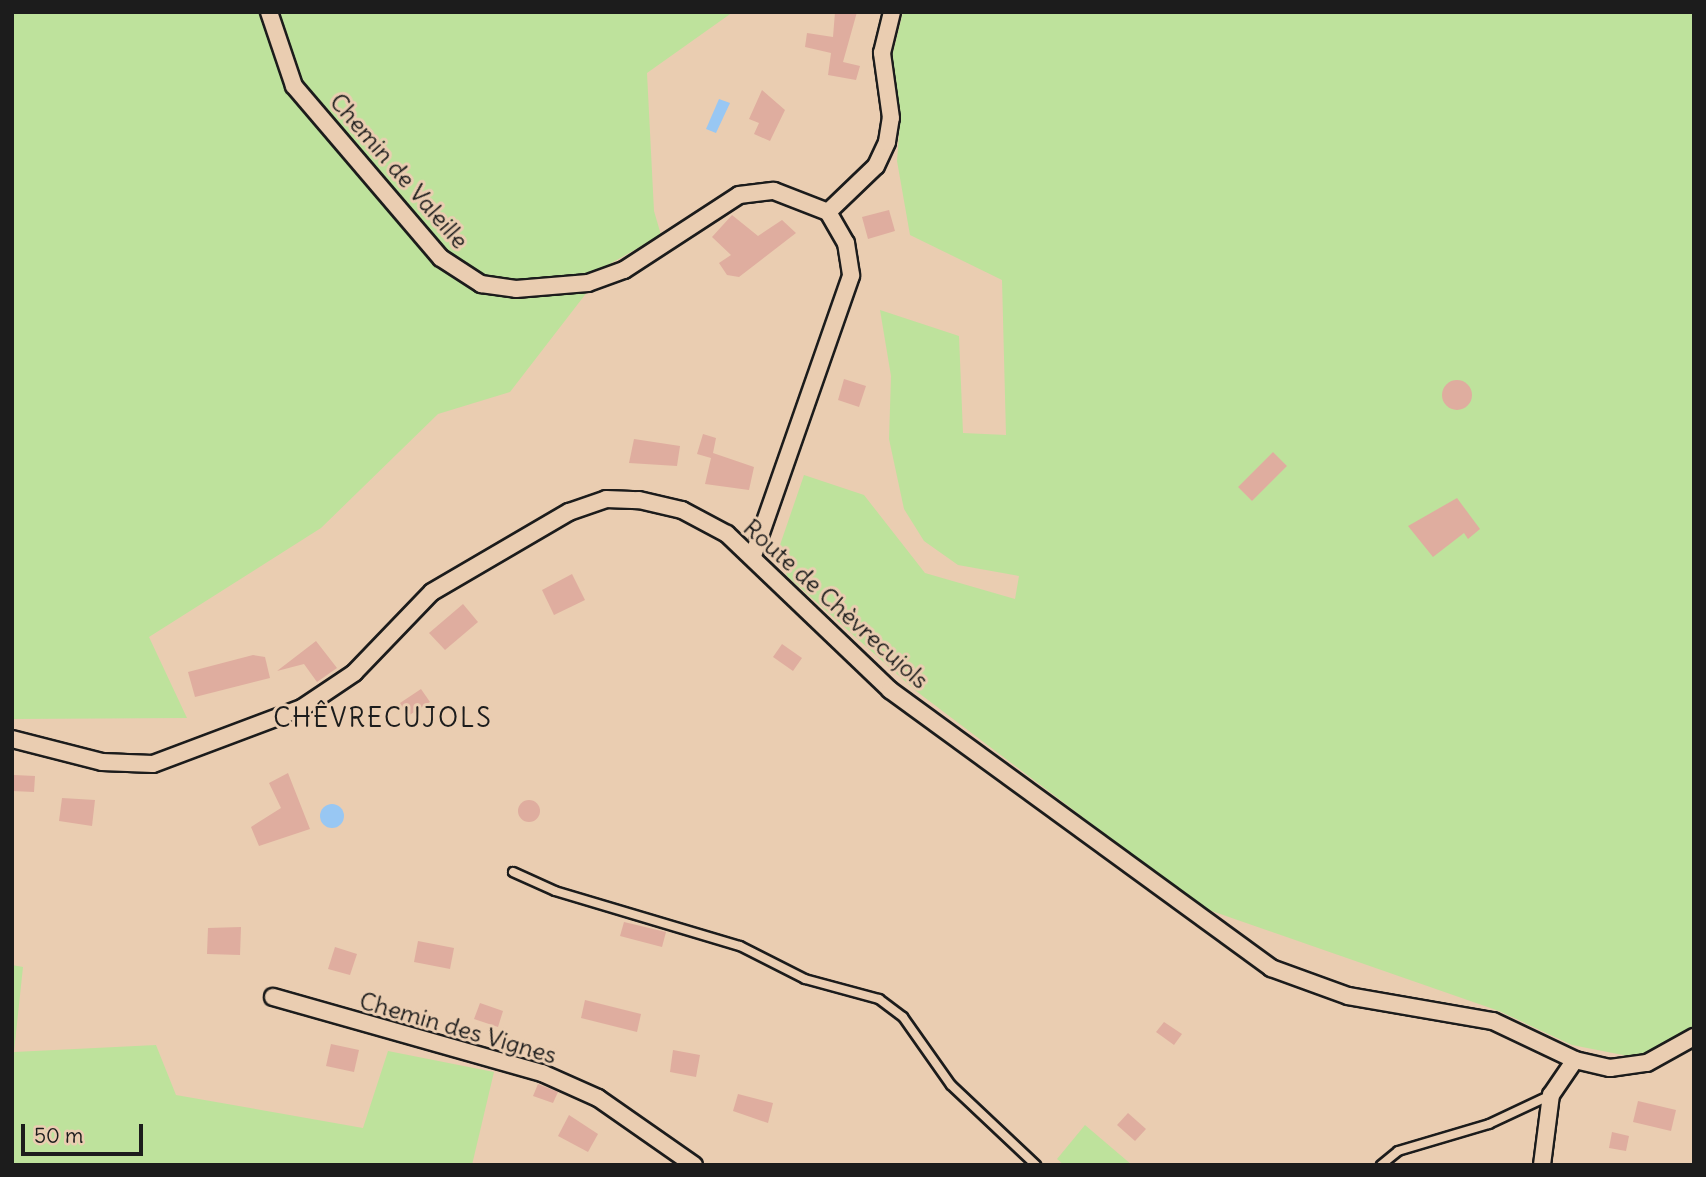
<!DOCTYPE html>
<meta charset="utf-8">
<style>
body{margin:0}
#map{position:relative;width:1706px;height:1177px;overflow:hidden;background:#eacdb1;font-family:Delius,sans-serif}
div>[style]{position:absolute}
.green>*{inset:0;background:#bee29c}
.water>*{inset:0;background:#98c7f3}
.round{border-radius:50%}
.building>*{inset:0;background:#dfad9f}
.roads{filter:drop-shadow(2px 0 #1c1c1c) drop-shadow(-2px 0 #1c1c1c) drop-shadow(0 2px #1c1c1c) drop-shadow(0 -2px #1c1c1c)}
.lane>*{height:8px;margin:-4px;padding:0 4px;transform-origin:4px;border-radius:4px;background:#eacdb1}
.street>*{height:16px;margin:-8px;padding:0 8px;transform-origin:8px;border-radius:8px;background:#eacdb1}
span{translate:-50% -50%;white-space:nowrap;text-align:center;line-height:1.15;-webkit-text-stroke:6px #eacdb1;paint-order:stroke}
.street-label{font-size:24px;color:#1c1c1c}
.neighbourhood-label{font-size:26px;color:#1c1c1c;letter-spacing:2px}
.frame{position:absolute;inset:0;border:14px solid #1c1c1c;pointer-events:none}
.scale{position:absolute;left:21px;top:1124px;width:122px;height:32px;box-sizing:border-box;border:4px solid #1c1c1c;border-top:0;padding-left:9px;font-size:21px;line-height:24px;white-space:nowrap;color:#1c1c1c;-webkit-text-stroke:5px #eacdb1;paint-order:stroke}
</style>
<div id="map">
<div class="green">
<i style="clip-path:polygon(12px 12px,733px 12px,647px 73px,654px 211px,661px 235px,608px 265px,510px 392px,438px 414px,321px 528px,149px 637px,187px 718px,12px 719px)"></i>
<i style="clip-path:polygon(903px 12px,1694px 12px,1694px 1031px,1638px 1058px,1572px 1045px,1499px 1011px,1203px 908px,916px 691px,787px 576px,780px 545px,804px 475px,864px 495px,925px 573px,1015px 599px,1019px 576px,958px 565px,924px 541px,904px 509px,889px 439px,891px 376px,880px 310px,959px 336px,963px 433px,1006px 435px,1002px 280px,910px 235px,897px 161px,900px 121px,892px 56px)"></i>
<i style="clip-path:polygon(12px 965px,23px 967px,14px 1052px,156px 1045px,176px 1095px,363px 1128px,388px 1051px,494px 1072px,472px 1165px,12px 1165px)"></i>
<i style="clip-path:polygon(1085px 1125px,1132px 1165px,1064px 1165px,1057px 1159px)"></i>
</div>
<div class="water">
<i style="clip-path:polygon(719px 99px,730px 103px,716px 133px,706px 129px)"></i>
<i class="round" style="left:320px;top:804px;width:24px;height:24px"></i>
</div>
<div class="building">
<i style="clip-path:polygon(835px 12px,857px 12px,843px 62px,860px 66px,856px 80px,828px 75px,831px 53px,805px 47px,807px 33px,833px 37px)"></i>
<i style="clip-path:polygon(762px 90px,785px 110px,770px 141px,754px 134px,759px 123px,749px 119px)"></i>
<i style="clip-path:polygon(889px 210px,895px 231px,868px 239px,862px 217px)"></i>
<i style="clip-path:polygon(732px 215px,758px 236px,782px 220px,796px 233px,739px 277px,727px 275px,719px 263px,731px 255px,712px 237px)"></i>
<i style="clip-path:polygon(844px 379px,866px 386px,859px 407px,838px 400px)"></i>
<i class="round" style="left:1442px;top:380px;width:30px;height:30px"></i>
<i style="clip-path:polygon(703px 434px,716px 438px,713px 453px,754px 467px,749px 490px,705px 484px,711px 458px,697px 454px)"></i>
<i style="clip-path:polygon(634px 439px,680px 446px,677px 466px,629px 463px)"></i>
<i style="clip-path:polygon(1273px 452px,1287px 466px,1252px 501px,1238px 487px)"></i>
<i style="clip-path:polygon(1457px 498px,1480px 529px,1468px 539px,1464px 533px,1433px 557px,1408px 526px)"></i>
<i style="clip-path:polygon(572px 574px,585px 600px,554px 615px,542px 590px)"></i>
<i style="clip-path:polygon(463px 604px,478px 622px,445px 650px,429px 633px)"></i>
<i style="clip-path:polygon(316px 641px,337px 668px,317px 682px,304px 664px,277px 671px)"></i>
<i style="clip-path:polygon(782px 644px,802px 658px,793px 671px,773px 657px)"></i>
<i style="clip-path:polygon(253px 655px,265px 657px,270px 678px,195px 697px,188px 672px)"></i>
<i style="clip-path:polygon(421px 689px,430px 702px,408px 716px,400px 703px)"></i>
<i style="clip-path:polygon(288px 773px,310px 829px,259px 846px,251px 827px,281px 808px,269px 783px)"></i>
<i style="clip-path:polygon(14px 775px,35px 776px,34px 792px,12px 791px)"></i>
<i style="clip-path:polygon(62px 798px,95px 800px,92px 826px,59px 821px)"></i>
<i class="round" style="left:518px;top:800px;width:22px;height:22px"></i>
<i style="clip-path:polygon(624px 922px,666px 932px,662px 947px,620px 936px)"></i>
<i style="clip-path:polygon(241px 927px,240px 955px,207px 954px,208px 928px)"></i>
<i style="clip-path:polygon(418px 941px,454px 948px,450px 969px,414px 962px)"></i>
<i style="clip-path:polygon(335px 947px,357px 954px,350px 975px,328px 969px)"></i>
<i style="clip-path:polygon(585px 1000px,641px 1014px,637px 1032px,581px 1018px)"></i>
<i style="clip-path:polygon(480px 1003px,503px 1011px,498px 1027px,474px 1019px)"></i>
<i style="clip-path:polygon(1164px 1022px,1182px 1034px,1174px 1045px,1156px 1032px)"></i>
<i style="clip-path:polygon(331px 1044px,359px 1050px,354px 1072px,326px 1066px)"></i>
<i style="clip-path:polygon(673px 1050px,700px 1055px,696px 1077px,670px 1072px)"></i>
<i style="clip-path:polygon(538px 1084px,558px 1092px,553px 1103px,533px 1096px)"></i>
<i style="clip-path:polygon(738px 1094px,773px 1103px,768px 1123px,733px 1111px)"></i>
<i style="clip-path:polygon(1638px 1101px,1676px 1110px,1671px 1131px,1633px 1122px)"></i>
<i style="clip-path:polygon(1128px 1113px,1146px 1129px,1135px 1141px,1117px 1125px)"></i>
<i style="clip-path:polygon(569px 1115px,598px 1134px,588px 1152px,558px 1136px)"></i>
<i style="clip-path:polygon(1612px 1132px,1629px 1136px,1626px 1151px,1609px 1148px)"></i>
</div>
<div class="roads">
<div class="lane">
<i style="left:513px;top:872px;width:46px;rotate:24.3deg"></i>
<i style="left:555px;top:891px;width:193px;rotate:16.6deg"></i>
<i style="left:740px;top:946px;width:73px;rotate:26.9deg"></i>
<i style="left:805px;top:979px;width:77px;rotate:15.1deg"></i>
<i style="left:879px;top:999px;width:30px;rotate:37deg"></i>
<i style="left:903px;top:1017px;width:83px;rotate:54.8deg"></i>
<i style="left:951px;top:1085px;width:117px;rotate:43.3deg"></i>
<i style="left:1381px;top:1165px;width:22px;rotate:-39deg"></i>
<i style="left:1398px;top:1151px;width:95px;rotate:-16.5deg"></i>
<i style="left:1489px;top:1124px;width:68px;rotate:-25.1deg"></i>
</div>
<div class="street">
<i style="left:269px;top:12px;width:78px;rotate:71.3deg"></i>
<i style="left:294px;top:86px;width:226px;rotate:49.5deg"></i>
<i style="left:441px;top:258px;width:48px;rotate:33deg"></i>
<i style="left:481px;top:284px;width:35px;rotate:8deg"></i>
<i style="left:516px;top:289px;width:72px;rotate:-4.8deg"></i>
<i style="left:588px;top:283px;width:38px;rotate:-20deg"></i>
<i style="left:624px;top:270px;width:137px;rotate:-33.1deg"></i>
<i style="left:739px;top:195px;width:35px;rotate:-7deg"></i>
<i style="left:774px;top:191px;width:58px;rotate:21.3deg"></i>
<i style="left:828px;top:212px;width:36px;rotate:60deg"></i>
<i style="left:846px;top:243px;width:33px;rotate:81deg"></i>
<i style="left:851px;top:276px;width:297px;rotate:109.3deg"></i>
<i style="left:828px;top:212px;width:66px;rotate:-43.8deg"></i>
<i style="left:876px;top:166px;width:26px;rotate:-65deg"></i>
<i style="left:887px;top:142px;width:24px;rotate:-81deg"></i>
<i style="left:891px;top:118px;width:66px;rotate:-97.9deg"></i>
<i style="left:882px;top:53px;width:42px;rotate:-76.3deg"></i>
<i style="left:12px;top:739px;width:93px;rotate:14.3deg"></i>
<i style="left:102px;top:762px;width:51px;rotate:2.2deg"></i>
<i style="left:153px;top:764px;width:159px;rotate:-20.6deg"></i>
<i style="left:302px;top:708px;width:63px;rotate:-33.9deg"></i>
<i style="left:354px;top:673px;width:112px;rotate:-46.1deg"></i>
<i style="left:432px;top:592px;width:159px;rotate:-30.3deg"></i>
<i style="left:569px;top:512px;width:39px;rotate:-19deg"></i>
<i style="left:606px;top:499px;width:33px;rotate:2deg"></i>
<i style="left:639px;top:500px;width:44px;rotate:13.1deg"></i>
<i style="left:682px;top:510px;width:51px;rotate:28.1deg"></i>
<i style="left:727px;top:534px;width:226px;rotate:43.7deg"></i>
<i style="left:890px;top:690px;width:472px;rotate:36.1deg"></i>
<i style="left:1271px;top:968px;width:82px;rotate:20deg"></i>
<i style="left:1348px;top:996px;width:147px;rotate:9.8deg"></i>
<i style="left:1493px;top:1021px;width:91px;rotate:25.4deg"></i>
<i style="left:1575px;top:1060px;width:36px;rotate:13deg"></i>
<i style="left:1610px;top:1068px;width:37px;rotate:-8deg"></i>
<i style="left:1647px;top:1063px;width:54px;rotate:-29deg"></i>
<i style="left:273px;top:997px;width:280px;rotate:15.8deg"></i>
<i style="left:542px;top:1073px;width:61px;rotate:24.1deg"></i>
<i style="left:598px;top:1098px;width:117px;rotate:34.9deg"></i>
<i style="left:1542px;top:1165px;width:71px;rotate:-82.7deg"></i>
<i style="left:1551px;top:1095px;width:42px;rotate:-55.6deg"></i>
</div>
</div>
<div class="street-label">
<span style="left:399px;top:171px;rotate:49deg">Chemin de Valeille</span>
<span style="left:836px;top:604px;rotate:42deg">Route de Chèvrecujols</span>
<span style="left:458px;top:1028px;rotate:16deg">Chemin des Vignes</span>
</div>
<div class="neighbourhood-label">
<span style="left:383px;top:718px">CHÊVRECUJOLS</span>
</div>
<div class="frame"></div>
<div class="scale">50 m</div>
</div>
